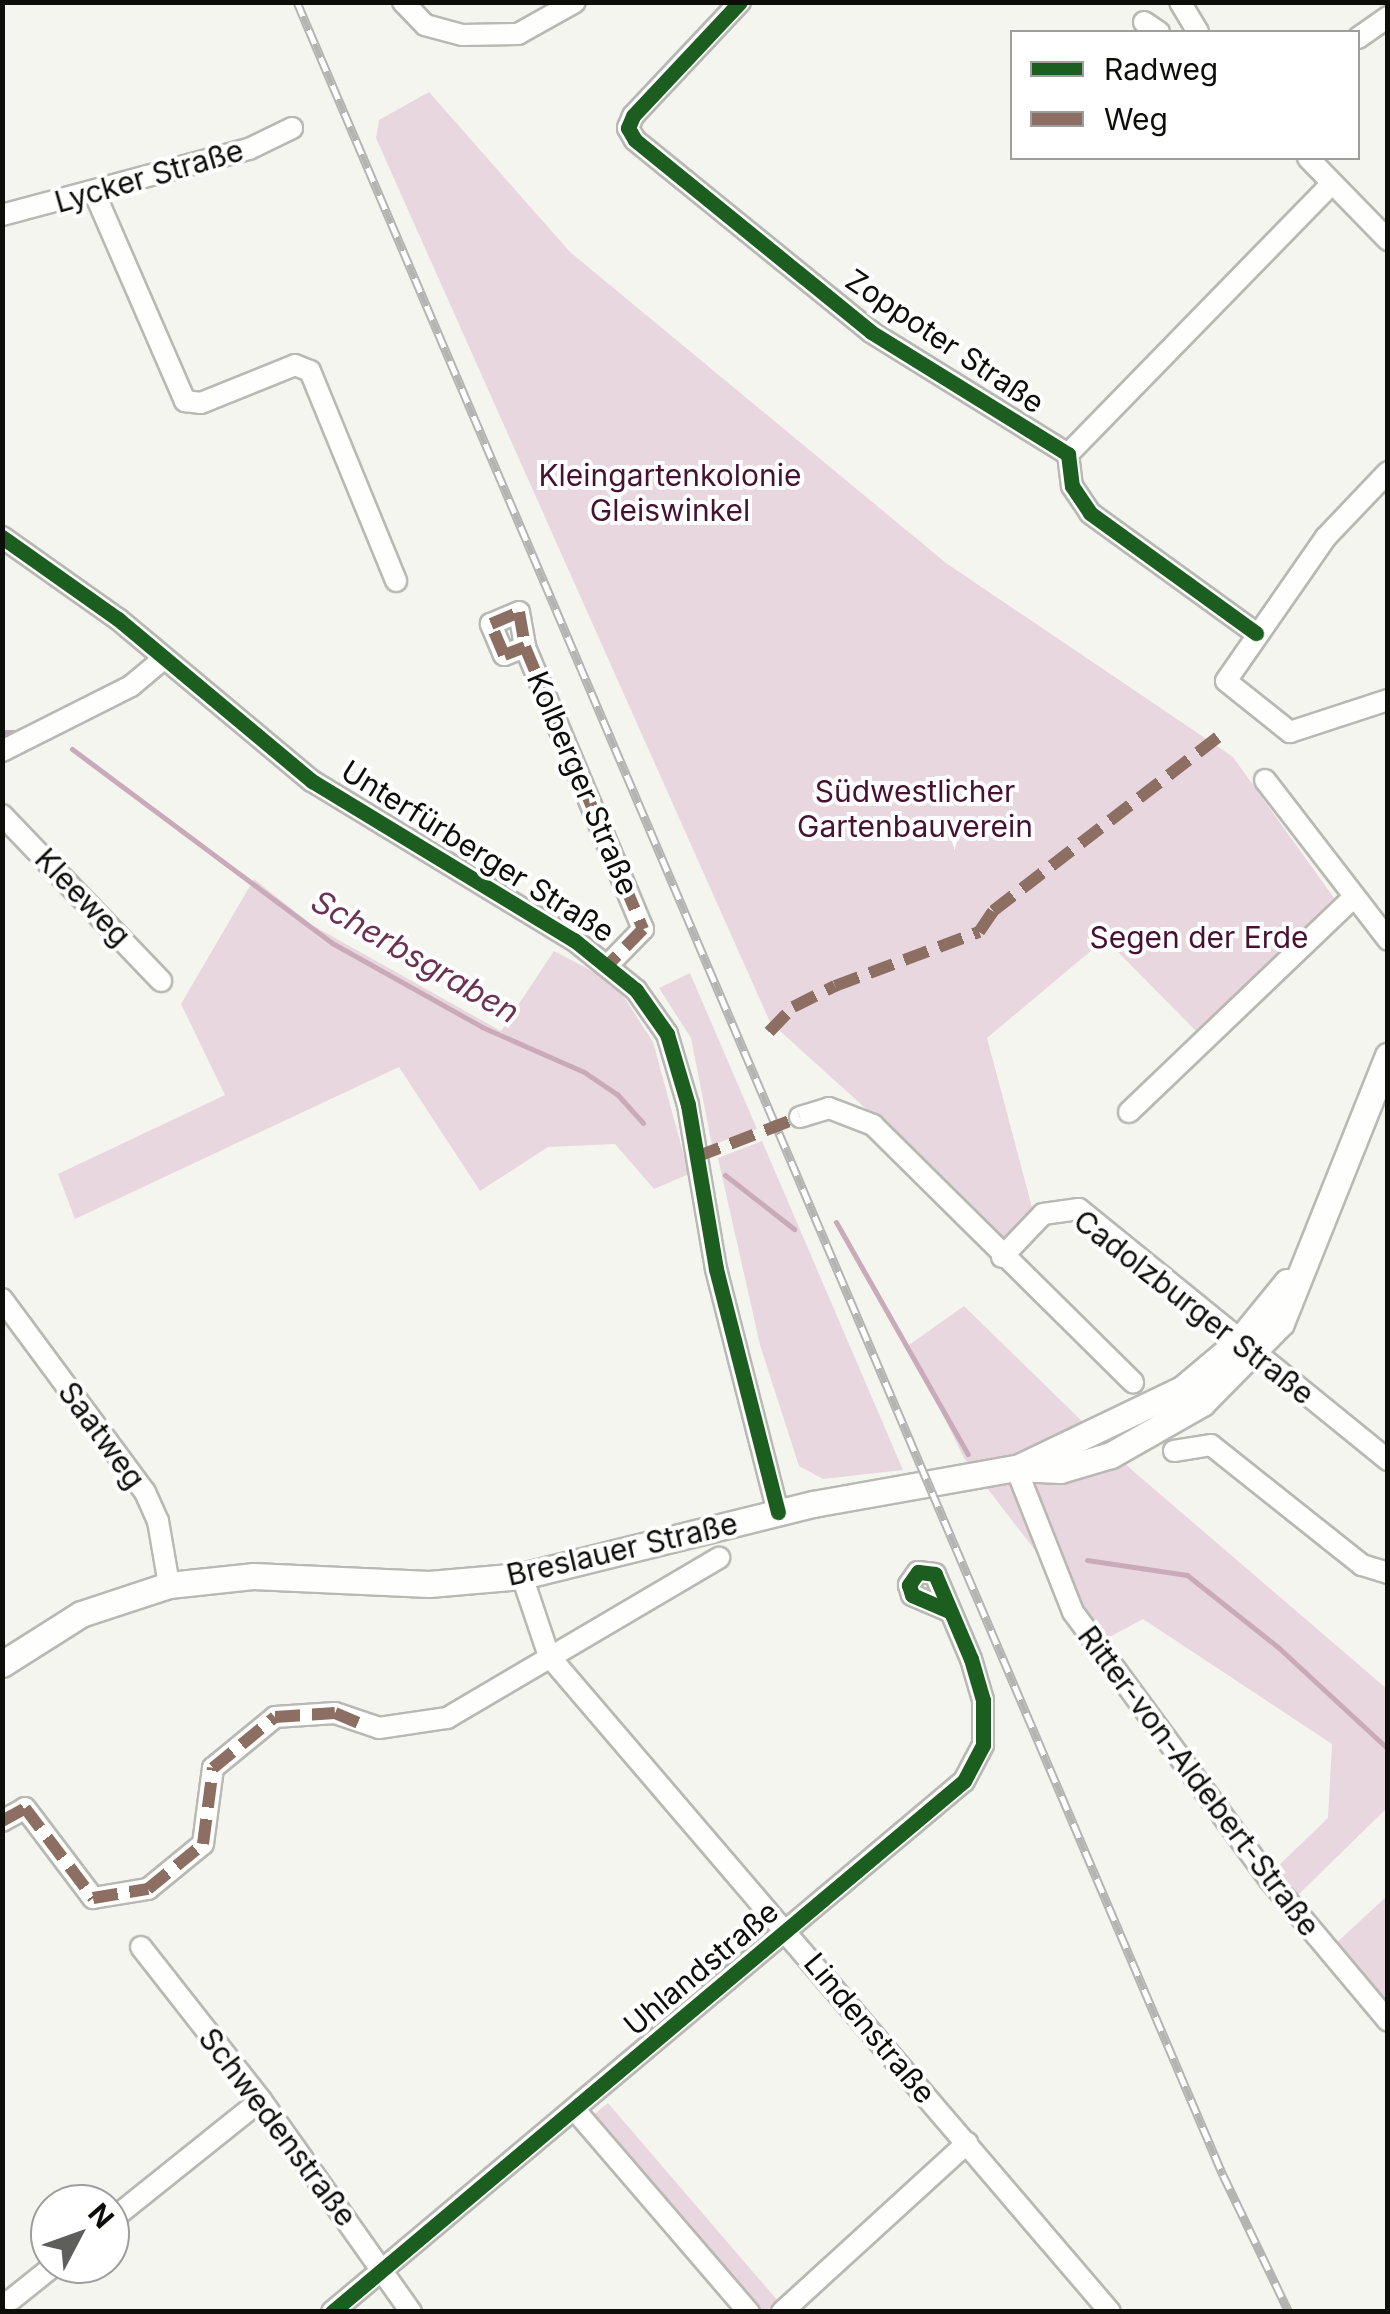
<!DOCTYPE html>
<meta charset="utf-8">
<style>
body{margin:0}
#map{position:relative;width:1390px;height:2314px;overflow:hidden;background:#f5f5f0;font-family:Inter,sans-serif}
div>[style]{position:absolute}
.green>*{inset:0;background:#e8d7de}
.stream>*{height:5px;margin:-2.5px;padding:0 2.5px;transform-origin:2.5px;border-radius:2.5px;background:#c9aab9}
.roads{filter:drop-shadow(2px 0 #b8b8b4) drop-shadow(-2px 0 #b8b8b4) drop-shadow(0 2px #b8b8b4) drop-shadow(0 -2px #b8b8b4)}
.minor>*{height:20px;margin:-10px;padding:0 10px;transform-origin:10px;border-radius:10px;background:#fefefd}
.major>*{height:25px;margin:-12.5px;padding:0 12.5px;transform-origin:12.5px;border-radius:12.5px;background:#fefefd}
.rail>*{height:9px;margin-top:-4.5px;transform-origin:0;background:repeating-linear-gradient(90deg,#fff 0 15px,#b4b4b3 0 30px);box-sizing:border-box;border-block:2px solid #b4b4b3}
.quiet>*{height:12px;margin-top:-6px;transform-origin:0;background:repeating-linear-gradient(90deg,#8d6e63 0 25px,transparent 0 37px)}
.cycleway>*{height:15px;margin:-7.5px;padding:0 7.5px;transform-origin:7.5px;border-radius:7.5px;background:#1b5e20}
span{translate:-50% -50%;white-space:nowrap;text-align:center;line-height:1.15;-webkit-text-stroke:8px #fff;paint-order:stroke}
.street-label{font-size:30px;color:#0d0e0a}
.park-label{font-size:30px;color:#471132}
.water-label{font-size:32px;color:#6b3252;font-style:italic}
.frame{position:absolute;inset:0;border:5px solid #0d0e0a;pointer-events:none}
.legend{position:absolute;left:1010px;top:30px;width:350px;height:130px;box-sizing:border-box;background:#fff;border:2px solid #9e9f9d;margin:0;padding:12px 18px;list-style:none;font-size:30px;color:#0d0e0a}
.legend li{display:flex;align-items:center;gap:20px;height:50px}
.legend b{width:50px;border:2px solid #9e9f9d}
.north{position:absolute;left:30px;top:2184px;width:100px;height:100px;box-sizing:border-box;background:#fff;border:2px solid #9e9f9d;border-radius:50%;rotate:49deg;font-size:28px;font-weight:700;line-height:40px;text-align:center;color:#0d0e0a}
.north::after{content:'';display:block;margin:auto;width:35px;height:45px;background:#5e5f5a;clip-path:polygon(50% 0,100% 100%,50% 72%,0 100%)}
</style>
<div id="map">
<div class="green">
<i style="clip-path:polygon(429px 92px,570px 252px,946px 563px,1233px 757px,1334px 898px,1199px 1034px,1105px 939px,987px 1038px,1033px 1211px,1003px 1244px,895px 1135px,770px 1022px,376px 138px,379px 120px)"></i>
<i style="clip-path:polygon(254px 879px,312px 925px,501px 1031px,554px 951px,615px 983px,653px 1042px,689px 1174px,654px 1189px,615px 1144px,548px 1147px,480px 1191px,399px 1067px,75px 1219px,58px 1174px,225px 1095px,181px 1004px)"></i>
<i style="clip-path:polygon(690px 973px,757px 1129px,712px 1145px,691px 1038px,659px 988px)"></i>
<i style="clip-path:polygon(762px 1141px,903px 1470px,823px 1479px,799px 1466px,760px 1345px,718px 1158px)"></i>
<i style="clip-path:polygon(964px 1306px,1132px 1470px,1387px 1689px,1387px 1808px,1298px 1895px,1276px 1868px,1328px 1818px,1332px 1744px,1143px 1619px,1104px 1640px,964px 1458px,909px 1345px)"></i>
<i style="clip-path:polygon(1387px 1896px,1387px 2004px,1334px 1945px)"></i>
<i style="clip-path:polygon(608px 2103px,778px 2301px,766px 2311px,757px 2311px,592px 2116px)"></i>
</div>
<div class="stream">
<i style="left:2px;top:732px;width:22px"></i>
<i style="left:72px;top:749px;width:324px;rotate:36.7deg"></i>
<i style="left:332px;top:943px;width:172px;rotate:29.2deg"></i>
<i style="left:482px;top:1027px;width:111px;rotate:23.8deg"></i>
<i style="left:584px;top:1072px;width:40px;rotate:34deg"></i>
<i style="left:617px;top:1094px;width:39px;rotate:48deg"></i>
<i style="left:725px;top:1175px;width:88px;rotate:38deg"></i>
<i style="left:836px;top:1222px;width:267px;rotate:60.4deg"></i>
<i style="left:1087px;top:1560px;width:101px;rotate:8.5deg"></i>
<i style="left:1187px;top:1575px;width:117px;rotate:38.4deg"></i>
<i style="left:1279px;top:1648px;width:149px;rotate:42.8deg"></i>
</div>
<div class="roads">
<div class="minor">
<i style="left:403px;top:2px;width:32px;rotate:46deg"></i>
<i style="left:425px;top:25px;width:38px;rotate:15deg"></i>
<i style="left:462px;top:35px;width:56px;rotate:-1deg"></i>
<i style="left:518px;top:34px;width:65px;rotate:-29.3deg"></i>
<i style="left:740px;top:2px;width:156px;rotate:133.2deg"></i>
<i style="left:633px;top:116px;width:13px;rotate:113deg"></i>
<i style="left:628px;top:128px;width:14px;rotate:60deg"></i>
<i style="left:635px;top:140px;width:304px;rotate:39.1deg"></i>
<i style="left:871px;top:332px;width:232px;rotate:31.8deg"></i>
<i style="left:1068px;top:454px;width:32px;rotate:83deg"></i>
<i style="left:1072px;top:486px;width:32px;rotate:56deg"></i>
<i style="left:1090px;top:513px;width:205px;rotate:35.9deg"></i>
<i style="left:1180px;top:2px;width:35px;rotate:59deg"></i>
<i style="left:1144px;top:22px;width:18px;rotate:34deg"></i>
<i style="left:1358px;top:38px;width:37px;rotate:-35deg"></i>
<i style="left:1308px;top:158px;width:115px;rotate:45.7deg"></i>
<i style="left:95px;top:194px;width:226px;rotate:66.5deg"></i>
<i style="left:185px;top:401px;width:16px;rotate:7deg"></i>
<i style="left:201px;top:403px;width:101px;rotate:-22deg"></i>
<i style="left:295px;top:365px;width:16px;rotate:22deg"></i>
<i style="left:310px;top:371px;width:227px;rotate:67.7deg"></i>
<i style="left:2px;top:215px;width:256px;rotate:-15deg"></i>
<i style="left:249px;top:149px;width:48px;rotate:-26deg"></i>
<i style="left:1068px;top:454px;width:378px;rotate:-45.7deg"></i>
<i style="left:1388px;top:472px;width:90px;rotate:133.6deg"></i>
<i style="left:1326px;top:537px;width:175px;rotate:124.8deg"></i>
<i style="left:1226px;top:681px;width:82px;rotate:38.6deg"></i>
<i style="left:1290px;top:732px;width:103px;rotate:-18.1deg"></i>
<i style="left:2px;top:537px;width:142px;rotate:35.3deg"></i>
<i style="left:118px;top:619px;width:253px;rotate:39.9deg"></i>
<i style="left:312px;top:781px;width:306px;rotate:31.3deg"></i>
<i style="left:574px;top:940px;width:80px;rotate:38.9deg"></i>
<i style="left:636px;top:990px;width:54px;rotate:54.8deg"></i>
<i style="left:667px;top:1034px;width:74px;rotate:73.5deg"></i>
<i style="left:688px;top:1105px;width:166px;rotate:80.3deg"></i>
<i style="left:716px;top:1269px;width:251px;rotate:75.7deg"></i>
<i style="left:525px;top:647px;width:22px;rotate:159deg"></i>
<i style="left:504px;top:655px;width:34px;rotate:-113deg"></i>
<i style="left:491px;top:624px;width:30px;rotate:-23deg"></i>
<i style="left:519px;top:612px;width:36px;rotate:80deg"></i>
<i style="left:525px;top:647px;width:306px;rotate:67.3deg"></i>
<i style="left:643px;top:929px;width:49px;rotate:134.2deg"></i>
<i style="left:2px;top:751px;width:144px;rotate:-26.7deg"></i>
<i style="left:131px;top:686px;width:40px;rotate:-40deg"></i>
<i style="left:1265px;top:780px;width:202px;rotate:52.4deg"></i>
<i style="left:2px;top:815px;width:230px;rotate:46.2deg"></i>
<i style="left:1129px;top:1112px;width:308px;rotate:-43.7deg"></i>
<i style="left:800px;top:1117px;width:30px;rotate:-17deg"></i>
<i style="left:829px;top:1108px;width:47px;rotate:21.1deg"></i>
<i style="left:873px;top:1125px;width:366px;rotate:44.7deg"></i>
<i style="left:1002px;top:1257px;width:59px;rotate:-46.4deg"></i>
<i style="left:1043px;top:1214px;width:36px;rotate:-8deg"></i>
<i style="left:1079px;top:1209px;width:398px;rotate:39.1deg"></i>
<i style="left:2px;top:1299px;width:240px;rotate:53.5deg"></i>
<i style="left:145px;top:1492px;width:32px;rotate:66deg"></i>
<i style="left:158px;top:1521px;width:65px;rotate:80.2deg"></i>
<i style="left:1174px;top:1451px;width:37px;rotate:-9deg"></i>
<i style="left:1211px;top:1445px;width:193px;rotate:38.5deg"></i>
<i style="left:1362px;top:1565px;width:27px;rotate:17deg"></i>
<i style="left:1016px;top:1468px;width:155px;rotate:68.4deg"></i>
<i style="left:1073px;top:1612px;width:331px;rotate:53.7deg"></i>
<i style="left:1269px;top:1879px;width:185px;rotate:50deg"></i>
<i style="left:522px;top:1576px;width:84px;rotate:71.4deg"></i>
<i style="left:549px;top:1656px;width:863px;rotate:49.46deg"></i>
<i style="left:2px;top:1821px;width:26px;rotate:-29deg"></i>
<i style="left:25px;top:1808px;width:113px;rotate:52.9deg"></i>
<i style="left:93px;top:1898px;width:56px;rotate:-9.3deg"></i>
<i style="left:148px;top:1889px;width:71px;rotate:-39.3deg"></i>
<i style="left:203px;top:1844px;width:77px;rotate:-82.5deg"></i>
<i style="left:213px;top:1768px;width:80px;rotate:-39.4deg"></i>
<i style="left:275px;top:1717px;width:60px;rotate:-3.8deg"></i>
<i style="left:335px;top:1713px;width:46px;rotate:18.8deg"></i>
<i style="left:379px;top:1728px;width:69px;rotate:-8.4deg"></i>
<i style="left:447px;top:1718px;width:316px;rotate:-30.5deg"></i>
<i style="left:141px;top:1947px;width:194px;rotate:51.9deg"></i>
<i style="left:261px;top:2100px;width:260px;rotate:54.7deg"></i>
<i style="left:575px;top:2110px;width:267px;rotate:49.3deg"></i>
<i style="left:110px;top:2221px;width:193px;rotate:-38.7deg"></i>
<i style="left:11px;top:2300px;width:58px;rotate:-38.7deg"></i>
<i style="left:332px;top:2312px;width:825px;rotate:-40.04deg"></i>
<i style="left:964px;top:1781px;width:41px;rotate:-62.2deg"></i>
<i style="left:983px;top:1745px;width:45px;rotate:-90deg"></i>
<i style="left:983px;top:1700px;width:43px;rotate:-106.3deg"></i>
<i style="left:971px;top:1659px;width:92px;rotate:-113deg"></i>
<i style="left:935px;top:1574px;width:17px;rotate:-173deg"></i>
<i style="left:918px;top:1572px;width:16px;rotate:125deg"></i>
<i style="left:909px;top:1585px;width:10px;rotate:73deg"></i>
<i style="left:912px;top:1595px;width:40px;rotate:23.4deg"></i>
<i style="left:782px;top:2312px;width:251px;rotate:-42.4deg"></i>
</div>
<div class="major">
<i style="left:1021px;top:1466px;width:178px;rotate:-25.6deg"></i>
<i style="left:1182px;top:1389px;width:75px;rotate:-40.1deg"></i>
<i style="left:1239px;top:1341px;width:76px;rotate:-50.9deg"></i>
<i style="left:2px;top:1664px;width:93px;rotate:-32.3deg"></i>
<i style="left:81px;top:1614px;width:93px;rotate:-18.2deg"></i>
<i style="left:169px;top:1585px;width:84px;rotate:-6.1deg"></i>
<i style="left:253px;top:1576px;width:176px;rotate:2.6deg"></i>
<i style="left:429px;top:1584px;width:93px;rotate:-4.9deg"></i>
<i style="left:522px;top:1576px;width:300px;rotate:-13.9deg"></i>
<i style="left:813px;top:1504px;width:206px;rotate:-10.1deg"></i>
<i style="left:1016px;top:1468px;width:44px;rotate:2.6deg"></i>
<i style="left:1060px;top:1470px;width:53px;rotate:-16.4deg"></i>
<i style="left:1111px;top:1455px;width:105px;rotate:-29.7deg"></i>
<i style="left:1202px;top:1403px;width:112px;rotate:-45.4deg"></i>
<i style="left:1281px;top:1323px;width:288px;rotate:-68.2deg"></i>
</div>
</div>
<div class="rail">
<i style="left:297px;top:2px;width:2362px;rotate:66.92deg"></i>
<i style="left:1223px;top:2175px;width:152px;rotate:64.3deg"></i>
</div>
<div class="quiet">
<i style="left:525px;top:647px;width:22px;rotate:159deg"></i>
<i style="left:504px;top:655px;width:34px;rotate:-113deg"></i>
<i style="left:491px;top:624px;width:30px;rotate:-23deg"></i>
<i style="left:519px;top:612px;width:36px;rotate:80deg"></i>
<i style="left:525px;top:647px;width:306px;rotate:67.3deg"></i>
<i style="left:643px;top:929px;width:49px;rotate:134.2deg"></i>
<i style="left:769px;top:1032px;width:35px;rotate:-46deg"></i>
<i style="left:793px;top:1007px;width:47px;rotate:-26.6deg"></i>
<i style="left:835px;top:986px;width:154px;rotate:-20.6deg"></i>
<i style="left:979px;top:932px;width:25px;rotate:-56deg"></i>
<i style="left:993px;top:911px;width:284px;rotate:-37.7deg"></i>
<i style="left:696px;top:1157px;width:111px;rotate:-21deg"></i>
<i style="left:2px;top:1821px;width:26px;rotate:-29deg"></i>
<i style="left:25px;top:1808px;width:113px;rotate:52.9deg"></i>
<i style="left:93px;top:1898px;width:56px;rotate:-9.3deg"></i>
<i style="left:148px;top:1889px;width:71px;rotate:-39.3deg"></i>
<i style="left:203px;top:1844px;width:77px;rotate:-82.5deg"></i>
<i style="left:213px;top:1768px;width:80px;rotate:-39.4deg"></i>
<i style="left:275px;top:1717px;width:60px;rotate:-3.8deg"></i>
<i style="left:335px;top:1713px;width:25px;rotate:23deg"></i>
</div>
<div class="cycleway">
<i style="left:740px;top:2px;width:156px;rotate:133.2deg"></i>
<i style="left:633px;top:116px;width:13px;rotate:113deg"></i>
<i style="left:628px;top:128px;width:14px;rotate:60deg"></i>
<i style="left:635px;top:140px;width:304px;rotate:39.1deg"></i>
<i style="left:871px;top:332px;width:232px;rotate:31.8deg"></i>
<i style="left:1068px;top:454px;width:32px;rotate:83deg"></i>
<i style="left:1072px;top:486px;width:32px;rotate:56deg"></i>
<i style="left:1090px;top:513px;width:205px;rotate:35.9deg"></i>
<i style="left:2px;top:537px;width:142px;rotate:35.3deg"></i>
<i style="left:118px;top:619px;width:253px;rotate:39.9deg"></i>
<i style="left:312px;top:781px;width:306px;rotate:31.3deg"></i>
<i style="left:574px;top:940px;width:80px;rotate:38.9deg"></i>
<i style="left:636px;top:990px;width:54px;rotate:54.8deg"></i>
<i style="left:667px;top:1034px;width:74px;rotate:73.5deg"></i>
<i style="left:688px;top:1105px;width:166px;rotate:80.3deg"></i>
<i style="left:716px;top:1269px;width:251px;rotate:75.7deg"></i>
<i style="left:332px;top:2312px;width:825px;rotate:-40.04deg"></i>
<i style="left:964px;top:1781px;width:41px;rotate:-62.2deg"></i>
<i style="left:983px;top:1745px;width:45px;rotate:-90deg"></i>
<i style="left:983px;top:1700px;width:43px;rotate:-106.3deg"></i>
<i style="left:971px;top:1659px;width:92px;rotate:-113deg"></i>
<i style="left:935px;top:1574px;width:17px;rotate:-173deg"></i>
<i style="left:918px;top:1572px;width:16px;rotate:125deg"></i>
<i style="left:909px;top:1585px;width:10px;rotate:73deg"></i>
<i style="left:912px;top:1595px;width:40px;rotate:23.4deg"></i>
</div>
<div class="street-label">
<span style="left:149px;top:176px;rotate:-16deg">Lycker Straße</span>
<span style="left:945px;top:341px;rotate:34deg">Zoppoter Straße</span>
<span style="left:583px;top:783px;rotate:67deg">Kolberger Straße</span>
<span style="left:478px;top:851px;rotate:32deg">Unterfürberger Straße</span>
<span style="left:83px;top:897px;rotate:46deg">Kleeweg</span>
<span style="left:1194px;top:1307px;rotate:38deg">Cadolzburger Straße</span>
<span style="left:102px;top:1435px;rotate:54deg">Saatweg</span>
<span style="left:622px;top:1549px;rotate:-13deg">Breslauer Straße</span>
<span style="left:1199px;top:1781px;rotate:53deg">Ritter-von-Aldebert-Straße</span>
<span style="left:701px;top:1968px;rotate:-40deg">Uhlandstraße</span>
<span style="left:870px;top:2028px;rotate:50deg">Lindenstraße</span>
<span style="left:278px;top:2127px;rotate:53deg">Schwedenstraße</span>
</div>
<div class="park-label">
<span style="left:670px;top:492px">Kleingartenkolonie<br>Gleiswinkel</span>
<span style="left:915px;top:808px">Südwestlicher<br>Gartenbauverein</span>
<span style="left:1199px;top:937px">Segen der Erde</span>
</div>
<div class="water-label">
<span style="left:415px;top:957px;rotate:30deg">Scherbsgraben</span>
</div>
<div class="frame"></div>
<ul class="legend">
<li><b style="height:12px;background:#1b5e20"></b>Radweg</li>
<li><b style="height:12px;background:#8d6e63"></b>Weg</li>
</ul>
<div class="north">N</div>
</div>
